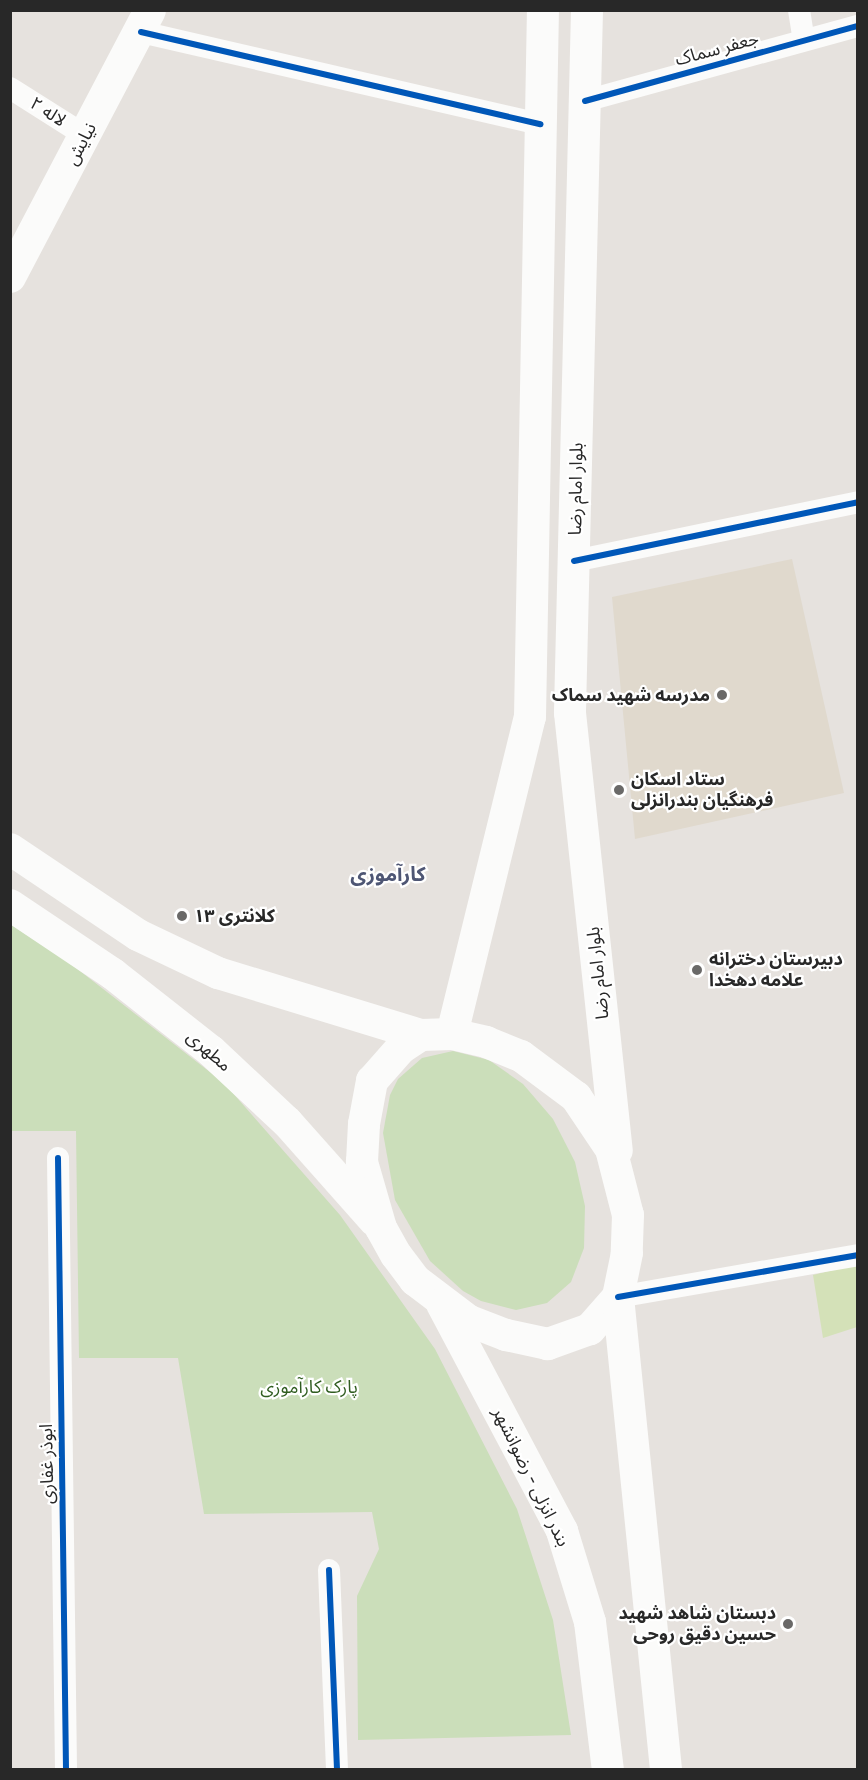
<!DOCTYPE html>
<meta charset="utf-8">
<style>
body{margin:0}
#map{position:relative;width:868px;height:1780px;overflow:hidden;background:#e6e2de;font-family:Cabin,"Noto Sans Arabic",sans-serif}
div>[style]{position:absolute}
.education>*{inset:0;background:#e0d9cd}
.green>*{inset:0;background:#cbdeba}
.pitch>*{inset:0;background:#d4e1b8}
.street>*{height:22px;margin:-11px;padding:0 11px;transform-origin:11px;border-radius:11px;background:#fbfbfa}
.secondary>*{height:32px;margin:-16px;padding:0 16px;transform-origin:16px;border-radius:16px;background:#fbfbfa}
.cycleway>*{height:6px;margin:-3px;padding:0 3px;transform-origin:3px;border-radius:3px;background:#0057b8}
.dots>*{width:16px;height:16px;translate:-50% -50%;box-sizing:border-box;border:3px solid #fff;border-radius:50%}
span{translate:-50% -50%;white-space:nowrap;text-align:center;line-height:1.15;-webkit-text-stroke:4.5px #fff;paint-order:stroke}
.street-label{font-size:18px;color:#282828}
.poi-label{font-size:18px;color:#282828;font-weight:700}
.right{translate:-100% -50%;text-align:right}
.left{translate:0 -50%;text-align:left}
.park-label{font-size:18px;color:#305d20}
.neighbourhood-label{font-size:20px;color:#4e5674;font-weight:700}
.frame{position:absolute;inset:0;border:12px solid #282828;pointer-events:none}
</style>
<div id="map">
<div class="education">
<i style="clip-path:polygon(792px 559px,844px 793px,635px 839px,612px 597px)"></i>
</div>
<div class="green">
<i style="clip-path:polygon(10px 924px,71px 964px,224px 1083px,340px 1215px,435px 1349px,517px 1509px,553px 1620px,571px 1735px,358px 1740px,357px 1596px,379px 1549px,372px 1512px,204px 1514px,178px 1358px,79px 1358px,76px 1131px,11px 1131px)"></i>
<i style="clip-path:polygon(453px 1051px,489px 1060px,523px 1084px,553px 1119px,575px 1162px,585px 1206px,584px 1248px,571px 1282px,547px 1303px,516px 1310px,481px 1301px,463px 1291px,430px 1261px,395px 1200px,383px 1133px,390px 1095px,398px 1079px,422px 1058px)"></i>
</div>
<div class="pitch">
<i style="clip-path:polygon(857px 1264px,857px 1327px,823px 1338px,813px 1275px)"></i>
</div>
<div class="street">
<i style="left:799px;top:10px;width:30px;rotate:81deg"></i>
<i style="left:141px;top:32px;width:410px;rotate:13deg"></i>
<i style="left:10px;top:88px;width:90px;rotate:32.3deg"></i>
<i style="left:585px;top:101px;width:283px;rotate:-15.4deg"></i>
<i style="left:574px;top:561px;width:290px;rotate:-11.7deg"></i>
<i style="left:58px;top:1158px;width:612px;rotate:89.25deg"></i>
<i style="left:618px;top:1297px;width:244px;rotate:-9.9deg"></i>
<i style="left:329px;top:1570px;width:200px;rotate:87.7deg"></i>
</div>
<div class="secondary">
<i style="left:587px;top:10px;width:703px;rotate:91.39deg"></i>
<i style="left:570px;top:713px;width:440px;rotate:83.9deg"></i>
<i style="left:10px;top:277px;width:301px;rotate:-62.3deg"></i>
<i style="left:10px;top:849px;width:154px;rotate:33.9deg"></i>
<i style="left:138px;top:935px;width:89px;rotate:25.4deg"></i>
<i style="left:218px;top:973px;width:212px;rotate:17deg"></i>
<i style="left:421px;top:1035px;width:31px;rotate:-2deg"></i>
<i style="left:452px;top:1034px;width:35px;rotate:13deg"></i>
<i style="left:486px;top:1042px;width:38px;rotate:22deg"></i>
<i style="left:521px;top:1056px;width:69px;rotate:36.7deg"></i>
<i style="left:576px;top:1097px;width:63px;rotate:56.1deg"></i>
<i style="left:611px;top:1149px;width:68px;rotate:75.6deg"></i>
<i style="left:628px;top:1215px;width:38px;rotate:92deg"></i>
<i style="left:627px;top:1253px;width:45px;rotate:101.6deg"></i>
<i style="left:618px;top:1297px;width:43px;rotate:131.2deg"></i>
<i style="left:590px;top:1329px;width:45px;rotate:160.3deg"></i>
<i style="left:548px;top:1344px;width:43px;rotate:-167.9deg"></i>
<i style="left:506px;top:1335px;width:40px;rotate:-159deg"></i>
<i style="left:469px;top:1321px;width:68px;rotate:-142.8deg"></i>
<i style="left:415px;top:1280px;width:31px;rotate:-127deg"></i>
<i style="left:396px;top:1255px;width:31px;rotate:-119deg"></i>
<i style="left:381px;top:1228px;width:69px;rotate:-106.1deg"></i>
<i style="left:362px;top:1162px;width:38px;rotate:-87deg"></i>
<i style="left:364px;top:1124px;width:44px;rotate:-79.5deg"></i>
<i style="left:372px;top:1081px;width:44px;rotate:-48.7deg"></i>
<i style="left:401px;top:1048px;width:24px;rotate:-33deg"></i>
<i style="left:10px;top:905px;width:124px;rotate:33.8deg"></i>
<i style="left:113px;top:974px;width:125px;rotate:38.2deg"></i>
<i style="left:211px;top:1051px;width:104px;rotate:43.1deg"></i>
<i style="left:287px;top:1122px;width:132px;rotate:48.4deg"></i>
<i style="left:452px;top:1034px;width:326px;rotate:-76.2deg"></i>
<i style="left:530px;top:717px;width:707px;rotate:-88.95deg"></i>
<i style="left:618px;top:1297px;width:475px;rotate:84.2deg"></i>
<i style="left:442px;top:1304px;width:257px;rotate:62.1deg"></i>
<i style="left:562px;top:1531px;width:95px;rotate:72.9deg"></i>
<i style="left:590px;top:1622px;width:149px;rotate:83.1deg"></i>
</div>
<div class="cycleway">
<i style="left:141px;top:32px;width:410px;rotate:13deg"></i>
<i style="left:585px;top:101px;width:283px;rotate:-15.4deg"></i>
<i style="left:574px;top:561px;width:290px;rotate:-11.7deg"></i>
<i style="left:58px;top:1158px;width:612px;rotate:89.25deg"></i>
<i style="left:618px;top:1297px;width:244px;rotate:-9.9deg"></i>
<i style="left:329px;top:1570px;width:200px;rotate:87.7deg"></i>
</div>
<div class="dots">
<i style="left:722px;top:695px;background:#6a6968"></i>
<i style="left:619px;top:790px;background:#6a6968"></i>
<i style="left:182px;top:916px;background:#6a6968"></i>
<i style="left:697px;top:970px;background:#6a6968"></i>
<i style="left:788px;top:1624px;background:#6a6968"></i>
</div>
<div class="street-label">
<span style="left:717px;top:49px;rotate:-15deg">جعفر سماک</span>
<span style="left:48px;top:112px;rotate:33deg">لاله ۲</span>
<span style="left:81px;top:144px;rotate:-62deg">نیایش</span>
<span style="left:576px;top:489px;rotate:-89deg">بلوار امام رضا</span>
<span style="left:598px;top:973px;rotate:-96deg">بلوار امام رضا</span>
<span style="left:209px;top:1051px;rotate:41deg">مطهری</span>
<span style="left:47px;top:1464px;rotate:-91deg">ابوذر غفاری</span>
<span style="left:531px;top:1477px;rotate:64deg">بندر انزلی - رضوانشهر</span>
</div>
<div class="poi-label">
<span class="right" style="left:710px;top:695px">مدرسه شهید سماک</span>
<span class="left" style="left:631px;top:790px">ستاد اسکان<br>فرهنگیان بندرانزلی</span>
<span class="left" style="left:194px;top:916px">کلانتری ۱۳</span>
<span class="left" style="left:709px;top:970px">دبیرستان دخترانه<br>علامه دهخدا</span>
<span class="right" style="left:776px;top:1624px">دبستان شاهد شهید<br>حسین دقیق روحی</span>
</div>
<div class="park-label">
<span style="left:309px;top:1387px">پارک کارآموزی</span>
</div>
<div class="neighbourhood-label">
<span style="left:388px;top:874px">کارآموزی</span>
</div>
<div class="frame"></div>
</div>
